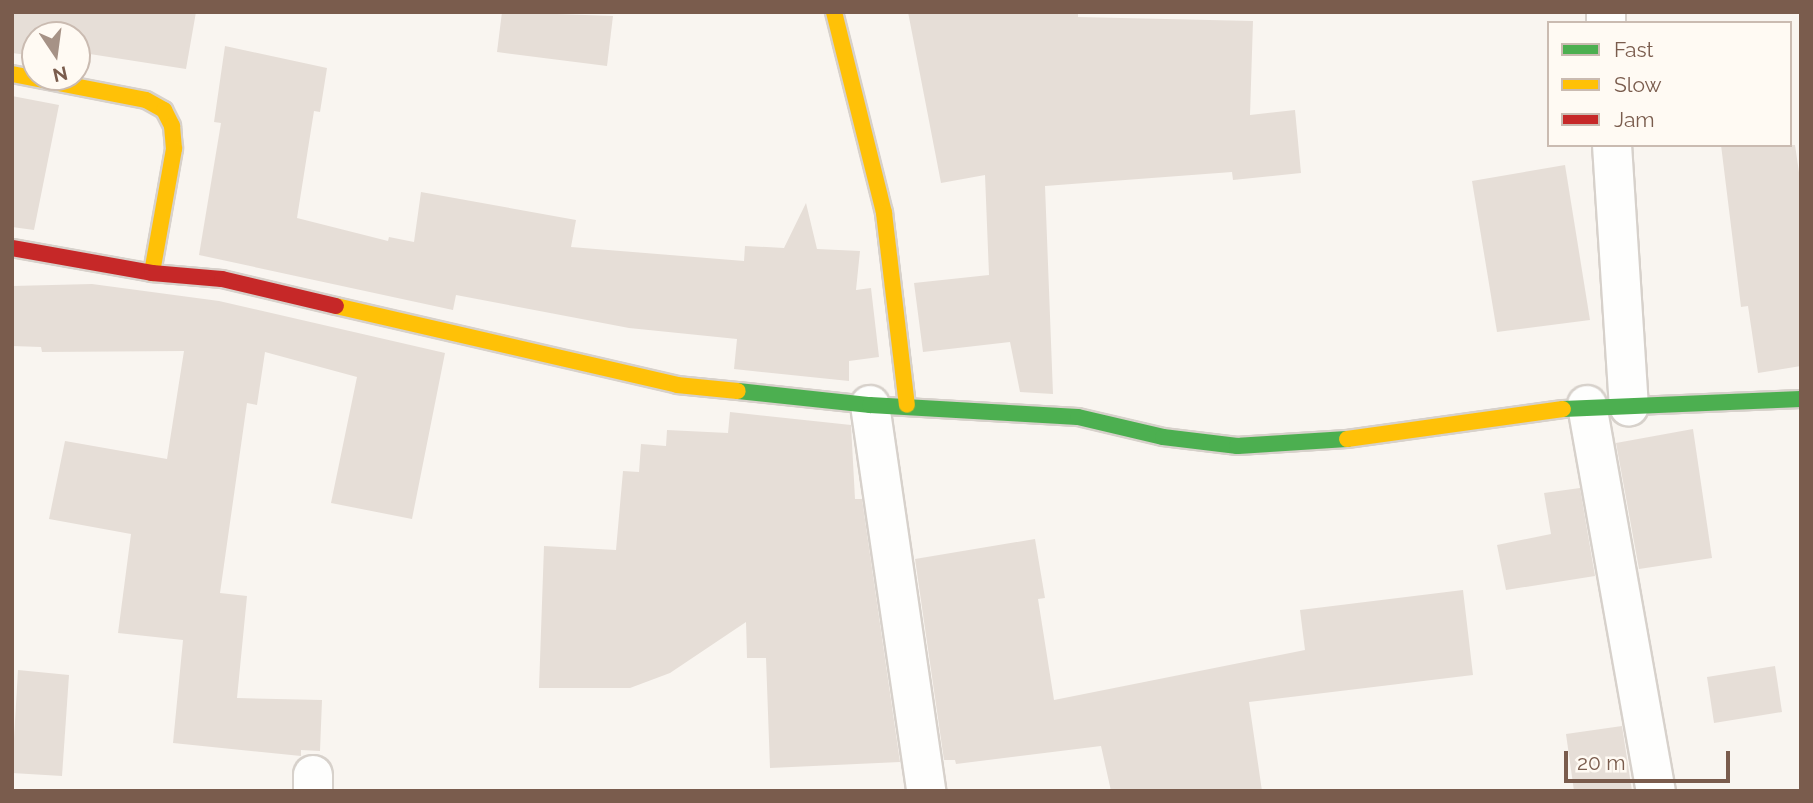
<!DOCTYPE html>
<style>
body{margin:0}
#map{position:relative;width:1813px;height:803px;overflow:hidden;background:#f9f5f0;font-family:Raleway,sans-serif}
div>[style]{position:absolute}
.building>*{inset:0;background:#e6ded7}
.roads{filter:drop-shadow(2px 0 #d7d1cb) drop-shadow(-2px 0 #d7d1cb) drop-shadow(0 2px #d7d1cb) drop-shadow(0 -2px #d7d1cb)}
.street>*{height:38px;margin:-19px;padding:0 19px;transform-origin:19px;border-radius:19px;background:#fefefd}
.fast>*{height:16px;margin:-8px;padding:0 8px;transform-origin:8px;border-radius:8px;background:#4caf50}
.slow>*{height:16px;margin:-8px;padding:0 8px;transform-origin:8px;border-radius:8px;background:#ffc107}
.jam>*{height:16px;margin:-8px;padding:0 8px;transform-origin:8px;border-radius:8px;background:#c62828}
span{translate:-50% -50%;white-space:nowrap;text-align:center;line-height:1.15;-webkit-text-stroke:7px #fffaf3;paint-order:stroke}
.frame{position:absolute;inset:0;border:14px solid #7a5c4d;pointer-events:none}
.legend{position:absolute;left:1547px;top:21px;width:245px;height:126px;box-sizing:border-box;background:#fffaf3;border:2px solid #cabbb1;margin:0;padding:9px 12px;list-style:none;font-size:21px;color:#7a5c4d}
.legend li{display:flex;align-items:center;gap:14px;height:35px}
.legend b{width:35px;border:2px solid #cabbb1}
.north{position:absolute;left:21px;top:21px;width:70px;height:70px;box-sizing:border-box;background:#fffaf3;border:2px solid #cabbb1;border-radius:50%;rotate:167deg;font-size:19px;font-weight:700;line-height:28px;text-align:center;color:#7a5c4d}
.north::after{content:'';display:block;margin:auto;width:24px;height:32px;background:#a69286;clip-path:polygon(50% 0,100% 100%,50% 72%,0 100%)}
.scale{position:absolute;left:1564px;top:751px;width:166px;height:32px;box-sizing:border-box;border:4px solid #7a5c4d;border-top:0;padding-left:9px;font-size:21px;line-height:24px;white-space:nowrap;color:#7a5c4d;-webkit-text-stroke:5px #fffaf3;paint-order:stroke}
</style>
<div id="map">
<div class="building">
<i style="clip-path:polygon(12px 12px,196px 12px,186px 69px,77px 52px,77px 35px,35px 35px,35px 56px,12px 53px)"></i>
<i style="clip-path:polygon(502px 12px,613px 16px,607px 66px,497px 52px)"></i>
<i style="clip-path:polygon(908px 12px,1078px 12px,1078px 17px,1253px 21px,1250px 115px,1295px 110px,1301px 173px,1233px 180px,1232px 172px,1045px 186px,1053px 394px,1020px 392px,1010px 342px,923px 352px,914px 283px,989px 275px,985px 175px,941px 183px)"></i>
<i style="clip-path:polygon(225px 46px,327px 68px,320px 112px,314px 111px,297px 218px,388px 241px,389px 237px,414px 242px,421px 192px,576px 220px,571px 247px,744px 261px,745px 246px,784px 248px,806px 203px,817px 249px,860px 251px,856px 290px,871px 288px,879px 357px,849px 361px,849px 381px,734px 369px,737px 339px,629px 328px,456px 295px,453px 310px,199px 255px,221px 123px,214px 122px)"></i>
<i style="clip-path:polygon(12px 96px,59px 105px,34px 230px,12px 227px)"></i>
<i style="clip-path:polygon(1721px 145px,1795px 145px,1801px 186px,1801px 366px,1758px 373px,1748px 306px,1741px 307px)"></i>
<i style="clip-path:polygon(1565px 165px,1590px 320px,1497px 332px,1472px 181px)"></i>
<i style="clip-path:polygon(92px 284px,219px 301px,445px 353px,412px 519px,331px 503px,357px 377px,265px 352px,257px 405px,247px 403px,220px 593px,247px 596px,237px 698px,322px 700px,320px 751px,301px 750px,301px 756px,173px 743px,183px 640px,118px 633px,131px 534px,49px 519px,65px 441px,167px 459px,184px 351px,42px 352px,41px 347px,12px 346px,12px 286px)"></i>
<i style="clip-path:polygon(730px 412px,851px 425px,855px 499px,862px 499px,900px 762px,770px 768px,766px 658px,747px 658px,746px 622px,670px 673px,630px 688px,539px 688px,544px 546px,616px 550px,623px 471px,639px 472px,641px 444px,666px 446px,667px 430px,728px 433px)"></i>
<i style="clip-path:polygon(1693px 429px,1712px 558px,1639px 569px,1616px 443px)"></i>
<i style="clip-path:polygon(1580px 488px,1595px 576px,1506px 590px,1497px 545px,1551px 534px,1544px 493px)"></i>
<i style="clip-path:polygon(1035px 539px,1045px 598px,1038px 599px,1054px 700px,1305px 650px,1300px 610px,1463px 590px,1473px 675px,1249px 702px,1262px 791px,1111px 791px,1101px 746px,956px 764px,955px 760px,944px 760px,915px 559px)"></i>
<i style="clip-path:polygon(1775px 666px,1782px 712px,1714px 723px,1707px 677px)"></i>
<i style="clip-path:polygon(18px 670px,69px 675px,62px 776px,12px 773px)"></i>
<i style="clip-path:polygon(1622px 726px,1632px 791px,1574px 791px,1566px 734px)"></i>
</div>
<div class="roads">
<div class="street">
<i style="left:1606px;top:12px;width:11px;rotate:90deg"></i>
<i style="left:1612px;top:145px;width:262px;rotate:86.3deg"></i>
<i style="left:870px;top:405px;width:390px;rotate:81.7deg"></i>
<i style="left:1587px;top:405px;width:392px;rotate:79.9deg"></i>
<i style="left:313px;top:791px;width:16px;rotate:-90deg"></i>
</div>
<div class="fast">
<i style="left:738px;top:391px;width:133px;rotate:6.1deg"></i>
<i style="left:870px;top:405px;width:208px;rotate:3.3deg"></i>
<i style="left:1078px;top:417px;width:87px;rotate:13.2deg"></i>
<i style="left:1163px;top:437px;width:75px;rotate:6.9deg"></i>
<i style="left:1237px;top:446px;width:110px;rotate:-3.6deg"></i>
<i style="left:1563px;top:409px;width:238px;rotate:-2.4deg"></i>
</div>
<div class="slow">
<i style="left:834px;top:12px;width:207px;rotate:76deg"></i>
<i style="left:884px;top:213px;width:193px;rotate:83.2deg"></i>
<i style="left:12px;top:74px;width:136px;rotate:11deg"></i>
<i style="left:146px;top:100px;width:21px;rotate:29deg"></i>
<i style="left:164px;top:110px;width:18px;rotate:63deg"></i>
<i style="left:172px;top:126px;width:23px;rotate:85deg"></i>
<i style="left:174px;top:149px;width:126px;rotate:100.1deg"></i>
<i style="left:336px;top:306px;width:350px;rotate:13deg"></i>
<i style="left:677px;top:385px;width:61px;rotate:5.6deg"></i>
<i style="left:1347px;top:439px;width:218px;rotate:-7.9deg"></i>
</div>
<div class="jam">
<i style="left:12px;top:248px;width:142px;rotate:10.1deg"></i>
<i style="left:152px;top:273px;width:70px;rotate:4.9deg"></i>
<i style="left:222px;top:279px;width:117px;rotate:13.3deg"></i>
</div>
</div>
<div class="frame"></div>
<ul class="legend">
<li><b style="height:9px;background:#4caf50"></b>Fast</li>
<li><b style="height:9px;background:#ffc107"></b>Slow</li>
<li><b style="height:9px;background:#c62828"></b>Jam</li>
</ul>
<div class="north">N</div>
<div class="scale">20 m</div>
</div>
